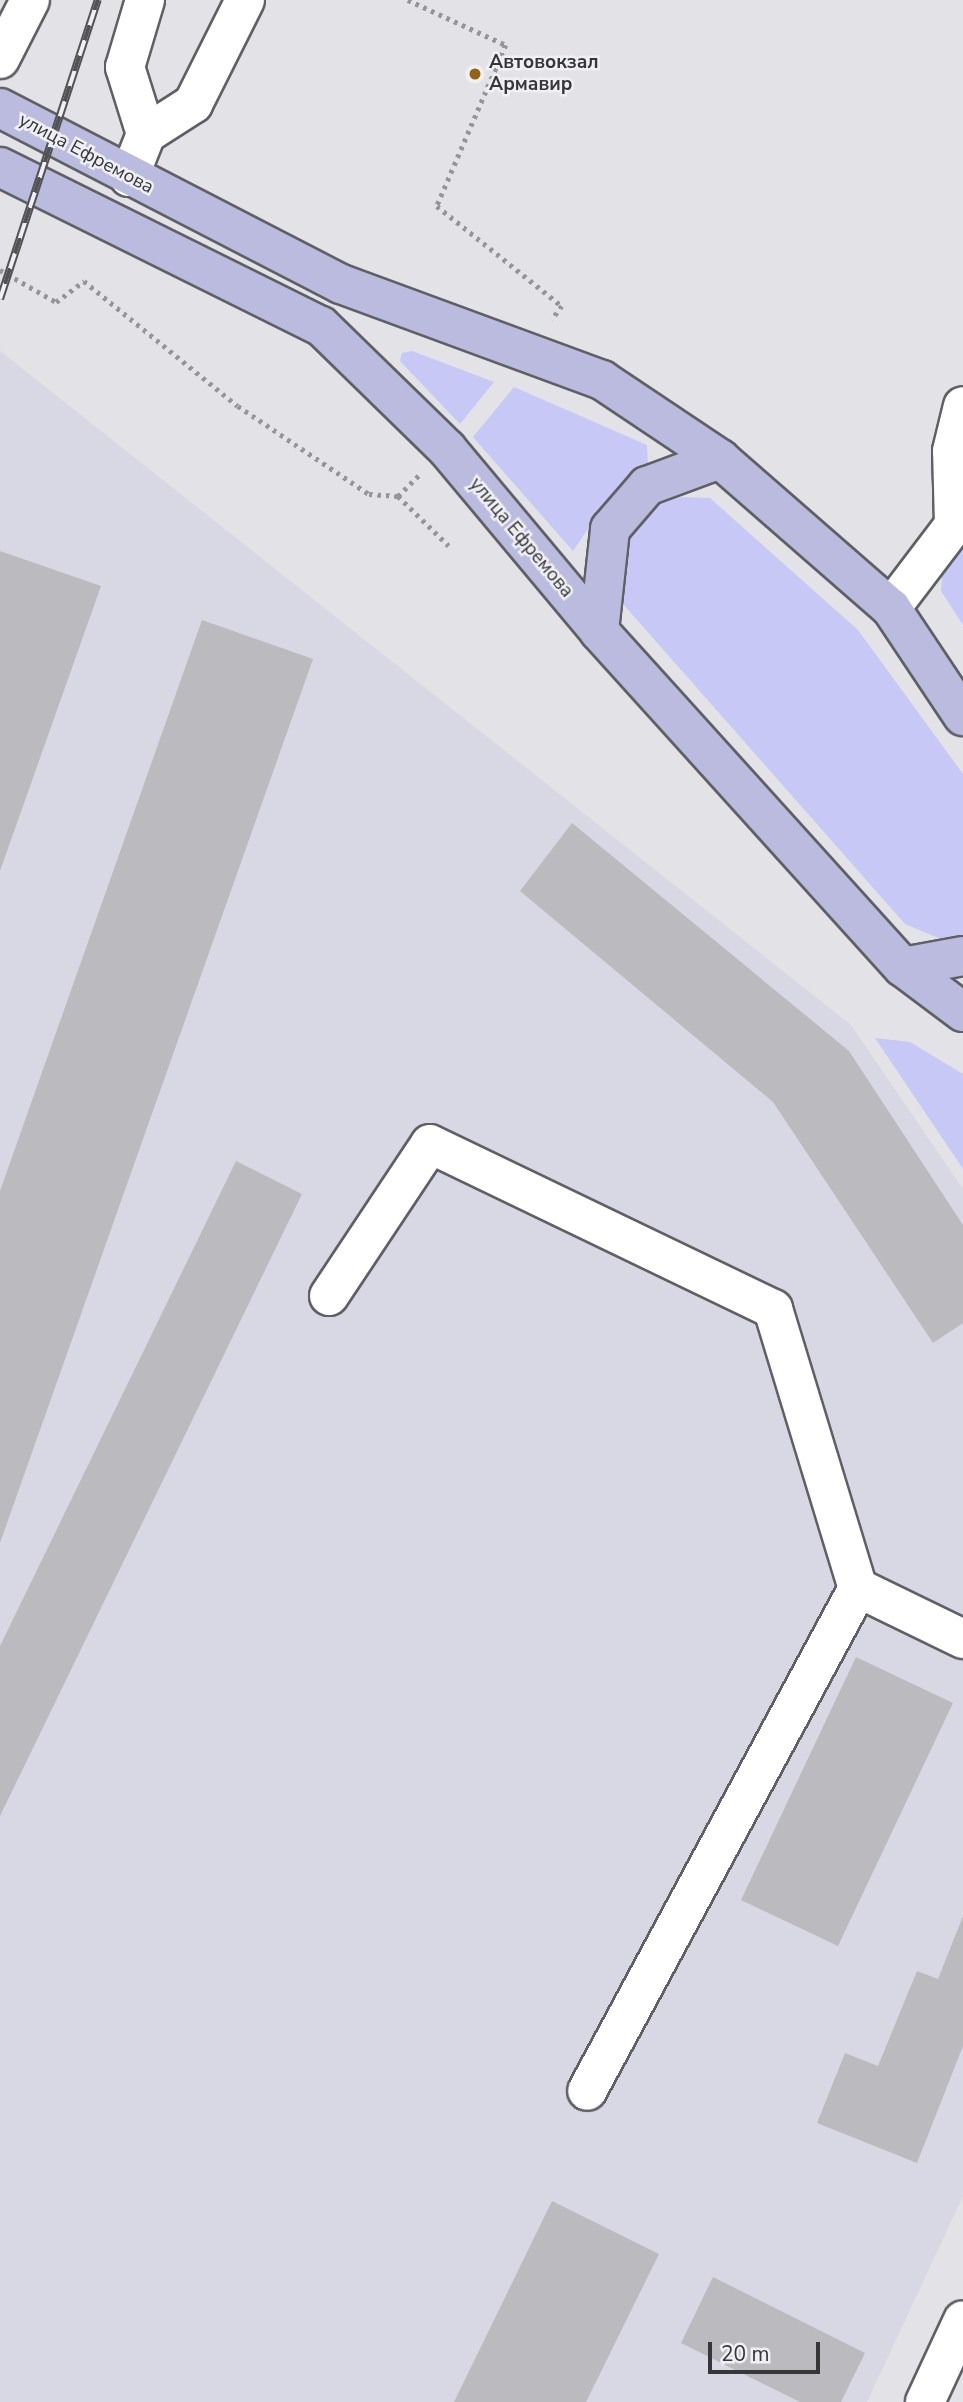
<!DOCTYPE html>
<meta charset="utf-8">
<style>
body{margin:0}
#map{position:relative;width:963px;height:2402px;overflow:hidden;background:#e2e2e7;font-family:"Nunito Sans",sans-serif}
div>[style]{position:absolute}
.built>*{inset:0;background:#d8d8e5}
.green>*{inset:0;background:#c7c8f6}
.building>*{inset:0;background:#bababf}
.path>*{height:4.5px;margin-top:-2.25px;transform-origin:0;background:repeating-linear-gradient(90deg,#96969a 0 3.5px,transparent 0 8.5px)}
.roads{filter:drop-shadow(2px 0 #5f6064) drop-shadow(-2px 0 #5f6064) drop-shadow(0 2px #5f6064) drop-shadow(0 -2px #5f6064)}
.minor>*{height:38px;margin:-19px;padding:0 19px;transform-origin:19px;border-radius:19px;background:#fff}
.major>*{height:38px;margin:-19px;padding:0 19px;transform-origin:19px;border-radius:19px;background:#bbbbe0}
.rail>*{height:8px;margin-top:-4px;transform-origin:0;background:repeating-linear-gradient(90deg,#efeff4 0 16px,#535356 0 32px);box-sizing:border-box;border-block:2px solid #535356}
.dots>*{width:19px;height:19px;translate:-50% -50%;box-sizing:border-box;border:4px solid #efeff4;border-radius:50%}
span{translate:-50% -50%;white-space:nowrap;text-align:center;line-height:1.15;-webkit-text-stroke:5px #efeff4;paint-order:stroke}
.poi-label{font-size:19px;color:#363739;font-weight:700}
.left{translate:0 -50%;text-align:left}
.street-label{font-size:19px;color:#363739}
.scale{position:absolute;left:708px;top:2342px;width:112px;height:32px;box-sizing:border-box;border:4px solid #363739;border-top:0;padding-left:9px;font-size:21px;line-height:24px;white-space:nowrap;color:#363739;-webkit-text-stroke:5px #efeff4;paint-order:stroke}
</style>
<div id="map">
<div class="built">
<i style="clip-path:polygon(0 351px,851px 1025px,963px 1189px,963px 2196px,867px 2402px,0 2402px)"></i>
</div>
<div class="green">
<i style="clip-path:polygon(412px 351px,494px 382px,460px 424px,400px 361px,402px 353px)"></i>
<i style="clip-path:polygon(514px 387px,647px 445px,648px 466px,613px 492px,573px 551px,473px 437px)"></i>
<i style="clip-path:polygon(963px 406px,963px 625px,941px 591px,952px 451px)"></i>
<i style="clip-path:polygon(682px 497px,710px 498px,858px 630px,963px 774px,963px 936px,941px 939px,905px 924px,623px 604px,621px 576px,629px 533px,659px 503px)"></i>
<i style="clip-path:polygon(875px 1038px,910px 1042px,963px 1074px,963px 1169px)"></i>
</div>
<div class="building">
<i style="clip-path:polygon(0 551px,101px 586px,0 871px)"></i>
<i style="clip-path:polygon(202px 620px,313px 659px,0 1543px,0 1191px)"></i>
<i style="clip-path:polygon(572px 823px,849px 1051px,963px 1225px,963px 1323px,933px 1343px,773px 1102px,520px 891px)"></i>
<i style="clip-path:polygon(236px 1161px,302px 1194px,0 1816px,0 1646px)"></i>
<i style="clip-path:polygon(856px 1657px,953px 1703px,838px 1946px,741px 1900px)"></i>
<i style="clip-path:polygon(963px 1916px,963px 2046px,917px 2163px,817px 2123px,845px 2053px,878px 2066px,917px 1971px,938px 1979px)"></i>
<i style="clip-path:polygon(552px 2201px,659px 2254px,586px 2402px,454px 2402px)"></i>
<i style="clip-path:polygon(713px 2277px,865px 2353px,841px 2402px,800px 2402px,681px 2343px)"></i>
</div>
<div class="path">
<i style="left:408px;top:0;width:108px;rotate:24.7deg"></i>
<i style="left:506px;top:45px;width:175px;rotate:113.2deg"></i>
<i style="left:437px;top:206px;width:160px;rotate:38.7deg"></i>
<i style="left:562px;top:306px;width:17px;rotate:126deg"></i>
<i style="left:0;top:270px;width:64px;rotate:29.7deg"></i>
<i style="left:56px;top:302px;width:35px;rotate:-37deg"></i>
<i style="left:84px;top:281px;width:198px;rotate:39.1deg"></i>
<i style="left:238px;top:406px;width:158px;rotate:33.9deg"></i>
<i style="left:369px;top:494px;width:29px;rotate:4deg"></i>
<i style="left:398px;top:496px;width:71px;rotate:44.4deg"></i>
<i style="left:398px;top:496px;width:31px;rotate:-45deg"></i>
</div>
<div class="roads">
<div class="minor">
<i style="left:145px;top:0;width:70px;rotate:106.6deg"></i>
<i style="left:125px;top:67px;width:70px;rotate:72.6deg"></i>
<i style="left:0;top:59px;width:66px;rotate:-63deg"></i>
<i style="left:129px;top:177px;width:46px;rotate:-68.4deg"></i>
<i style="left:146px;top:134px;width:56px;rotate:-32.6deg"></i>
<i style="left:193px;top:104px;width:116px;rotate:-63.4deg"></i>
<i style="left:891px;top:608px;width:104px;rotate:-52.8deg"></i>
<i style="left:954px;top:525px;width:74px;rotate:-91.5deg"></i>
<i style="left:952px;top:451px;width:46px;rotate:-76.3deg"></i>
<i style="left:329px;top:1296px;width:182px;rotate:-56.4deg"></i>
<i style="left:430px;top:1144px;width:381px;rotate:25.7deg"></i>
<i style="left:773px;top:1309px;width:292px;rotate:73.1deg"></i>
<i style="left:858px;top:1588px;width:571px;rotate:118.31deg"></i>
<i style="left:858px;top:1588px;width:117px;rotate:25.9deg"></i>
<i style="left:925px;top:2402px;width:90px;rotate:-65.1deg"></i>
</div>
<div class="major">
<i style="left:0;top:108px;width:384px;rotate:27.3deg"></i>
<i style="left:341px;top:284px;width:278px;rotate:20.2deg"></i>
<i style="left:602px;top:380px;width:142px;rotate:33.8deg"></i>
<i style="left:720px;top:459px;width:227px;rotate:41.1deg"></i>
<i style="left:891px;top:608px;width:130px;rotate:56.3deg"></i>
<i style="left:0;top:167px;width:358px;rotate:26.4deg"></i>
<i style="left:321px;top:326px;width:176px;rotate:44.3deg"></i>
<i style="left:447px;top:449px;width:237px;rotate:50.1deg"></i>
<i style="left:599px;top:631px;width:453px;rotate:47.9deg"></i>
<i style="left:903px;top:967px;width:75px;rotate:36.9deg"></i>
<i style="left:599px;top:631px;width:103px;rotate:-83.8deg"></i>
<i style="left:610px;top:529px;width:57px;rotate:-49.3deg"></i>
<i style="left:647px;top:486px;width:78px;rotate:-20.3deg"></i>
<i style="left:903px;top:967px;width:61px;rotate:-10.4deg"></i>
</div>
</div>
<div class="rail">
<i style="left:0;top:299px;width:315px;rotate:-71.9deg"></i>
</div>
<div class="dots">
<i style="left:475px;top:74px;background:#936313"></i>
</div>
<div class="poi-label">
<span class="left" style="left:489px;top:74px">Автовокзал<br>Армавир</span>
</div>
<div class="street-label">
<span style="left:86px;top:154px;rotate:28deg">улица Ефремова</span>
<span style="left:521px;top:538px;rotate:50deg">улица Ефремова</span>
</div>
<div class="scale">20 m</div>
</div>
